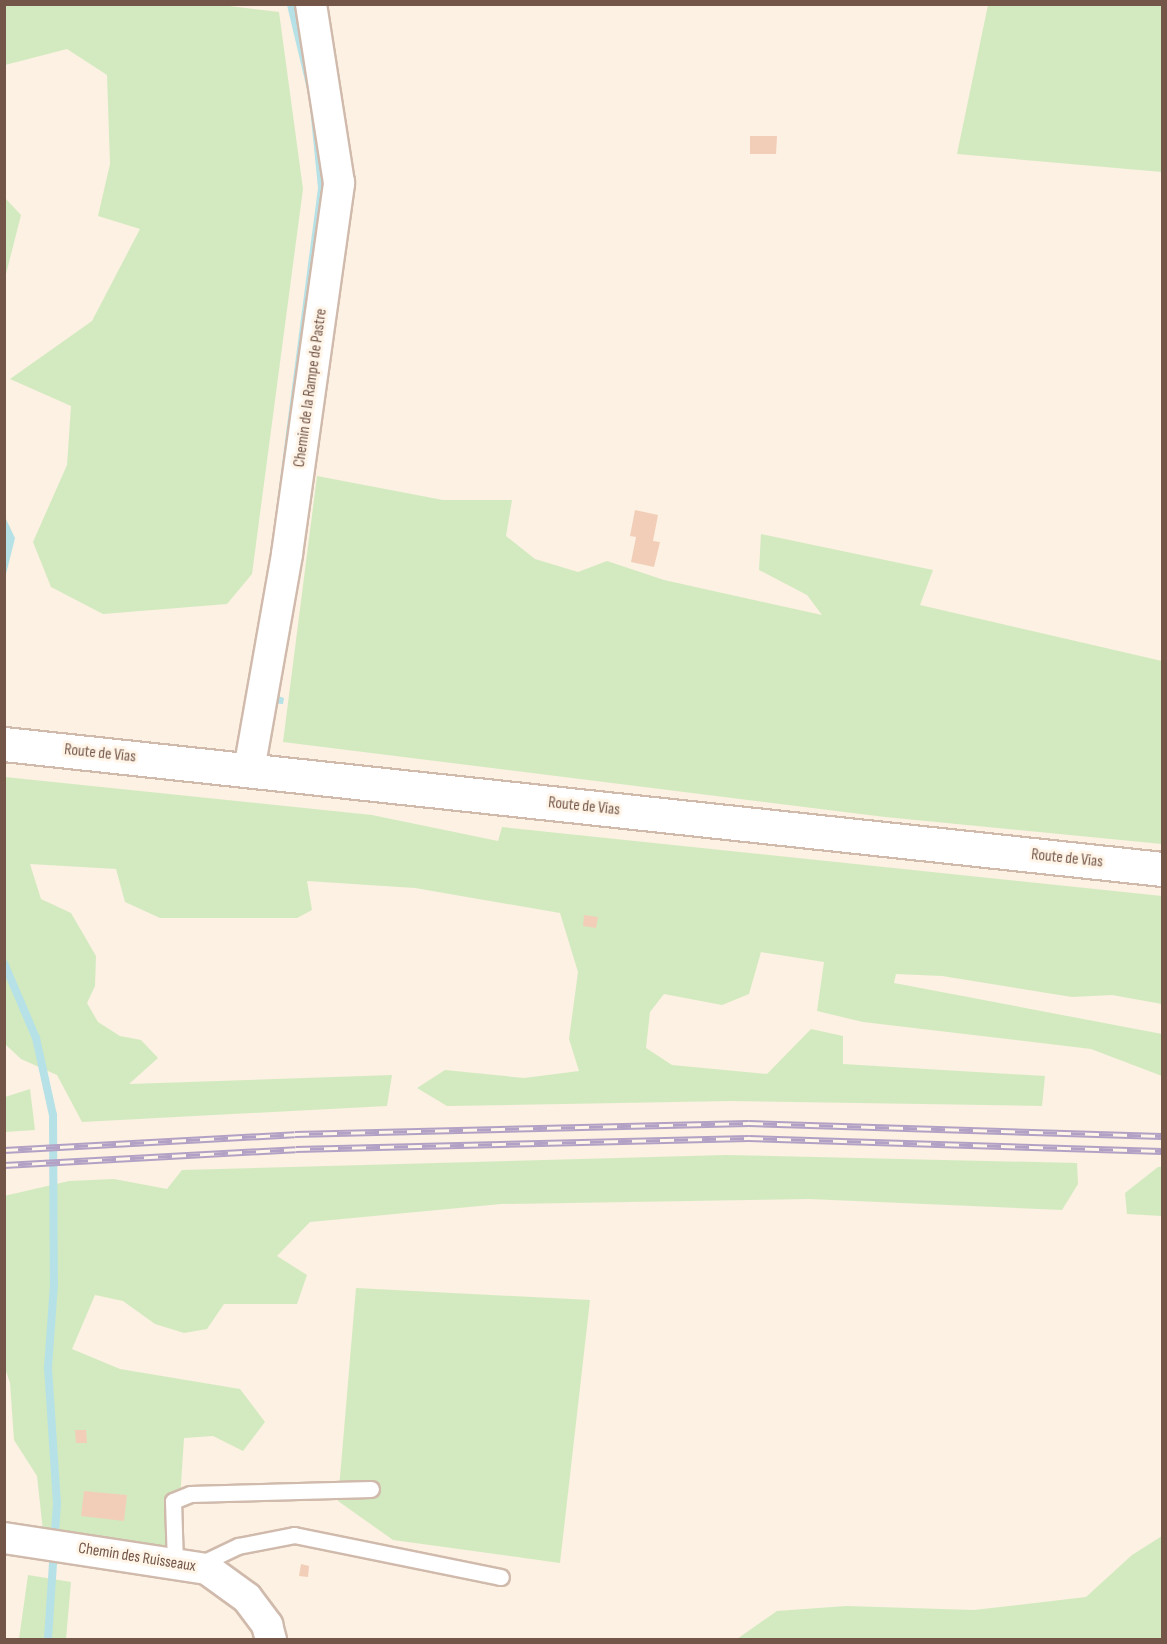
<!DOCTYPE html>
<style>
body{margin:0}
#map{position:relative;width:1167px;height:1644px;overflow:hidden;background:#fcf1e2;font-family:"Sofia Sans Condensed",sans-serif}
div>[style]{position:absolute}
.green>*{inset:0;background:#d3eac0}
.water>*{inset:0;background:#b6e1e6}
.stream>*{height:8px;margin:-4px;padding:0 4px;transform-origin:4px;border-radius:4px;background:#b6e1e6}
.building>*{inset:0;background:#f2ceb9}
.roads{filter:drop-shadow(2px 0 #d0baac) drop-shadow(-2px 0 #d0baac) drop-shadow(0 2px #d0baac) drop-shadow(0 -2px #d0baac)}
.lane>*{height:15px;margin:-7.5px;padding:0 7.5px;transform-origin:7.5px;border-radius:7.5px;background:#fff}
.street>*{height:30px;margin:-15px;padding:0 15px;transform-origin:15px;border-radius:15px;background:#fff}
.secondary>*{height:33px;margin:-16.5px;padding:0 16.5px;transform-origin:16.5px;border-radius:16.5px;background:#fff}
.rail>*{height:7px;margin-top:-3.5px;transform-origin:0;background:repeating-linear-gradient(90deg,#fff5e8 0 14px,#b3a1c5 0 28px);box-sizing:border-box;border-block:2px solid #b3a1c5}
span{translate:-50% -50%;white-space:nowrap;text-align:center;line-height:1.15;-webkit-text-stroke:6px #fff5e8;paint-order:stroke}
.street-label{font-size:16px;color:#745648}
.frame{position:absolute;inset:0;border:6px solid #745648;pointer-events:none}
</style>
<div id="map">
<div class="green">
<i style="clip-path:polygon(221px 5px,279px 12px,303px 189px,252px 574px,227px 604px,103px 614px,51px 587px,33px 542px,67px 465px,71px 406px,10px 379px,92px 321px,140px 229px,98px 216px,110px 164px,107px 75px,67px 49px,5px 65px,5px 5px)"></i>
<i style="clip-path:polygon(988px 5px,1162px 5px,1162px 172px,957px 154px)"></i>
<i style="clip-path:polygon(5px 198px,21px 215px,5px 278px,5px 197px)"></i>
<i style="clip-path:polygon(317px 476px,443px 500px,512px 500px,506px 536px,535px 559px,578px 572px,607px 561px,664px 580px,822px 615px,807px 595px,759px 570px,761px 534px,933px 570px,920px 605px,1162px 661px,1162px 844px,885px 817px,283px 742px)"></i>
<i style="clip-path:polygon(5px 777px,372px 815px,498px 841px,502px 827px,1162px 896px,1162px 1004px,1112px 995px,1072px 997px,942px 976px,896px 974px,894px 983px,1162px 1034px,1162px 1076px,1091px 1049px,863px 1022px,817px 1011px,824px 962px,761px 952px,749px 994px,722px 1005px,664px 994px,650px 1012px,646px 1048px,672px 1065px,767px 1074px,811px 1029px,843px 1036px,843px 1064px,1045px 1076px,1042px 1106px,730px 1101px,447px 1106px,417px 1088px,445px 1070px,524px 1078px,579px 1071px,569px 1039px,578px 972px,560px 913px,415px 888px,307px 881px,312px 910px,297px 918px,160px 918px,125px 902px,116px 869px,30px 864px,41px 899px,71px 913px,96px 956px,95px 986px,87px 1003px,98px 1022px,120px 1036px,141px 1040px,158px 1058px,129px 1084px,392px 1075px,387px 1106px,82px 1122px,57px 1075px,21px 1059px,5px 1044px)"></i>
<i style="clip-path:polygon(30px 1089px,35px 1130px,5px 1132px,5px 1097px)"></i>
<i style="clip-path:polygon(726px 1155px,1077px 1163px,1078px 1184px,1062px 1210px,809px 1199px,501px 1204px,310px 1222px,277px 1256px,307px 1275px,297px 1304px,224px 1304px,207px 1329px,184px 1333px,155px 1324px,123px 1301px,95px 1295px,72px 1349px,120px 1369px,240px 1389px,265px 1422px,243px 1451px,213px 1436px,184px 1438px,177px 1547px,43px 1531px,37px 1476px,14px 1440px,10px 1383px,5px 1368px,4px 1196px,69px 1181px,114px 1179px,167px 1189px,182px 1170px)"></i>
<i style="clip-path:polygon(1158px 1167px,1162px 1167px,1162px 1216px,1127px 1214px,1125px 1193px)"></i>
<i style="clip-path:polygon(356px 1288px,590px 1300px,560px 1563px,393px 1540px,338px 1501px)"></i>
<i style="clip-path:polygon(1162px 1536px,1162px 1639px,737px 1639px,777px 1611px,846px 1606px,974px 1610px,1086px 1597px,1132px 1555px)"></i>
<i style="clip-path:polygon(28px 1575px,71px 1582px,66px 1639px,19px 1639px)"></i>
</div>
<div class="water">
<i style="clip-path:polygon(287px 5px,308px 5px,331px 126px,278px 696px,284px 698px,283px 704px,251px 702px,318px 188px,309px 98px)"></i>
<i style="clip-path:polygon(5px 517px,15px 538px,5px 578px)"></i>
</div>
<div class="stream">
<i style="left:4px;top:963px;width:82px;rotate:66.9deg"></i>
<i style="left:36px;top:1038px;width:79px;rotate:77.6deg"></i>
<i style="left:53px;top:1115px;width:169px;rotate:89.7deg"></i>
<i style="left:54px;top:1284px;width:84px;rotate:94.1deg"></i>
<i style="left:48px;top:1368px;width:135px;rotate:86.2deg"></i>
<i style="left:57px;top:1503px;width:137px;rotate:93.8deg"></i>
</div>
<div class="building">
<i style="clip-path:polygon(750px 136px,777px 136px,776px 154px,750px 154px)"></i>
<i style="clip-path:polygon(635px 510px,658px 515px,653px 541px,660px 542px,654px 567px,631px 562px,636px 537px,630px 536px)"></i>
<i style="clip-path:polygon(584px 915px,598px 917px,596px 928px,583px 926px)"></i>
<i style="clip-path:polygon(75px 1430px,86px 1430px,87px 1443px,76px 1443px)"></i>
<i style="clip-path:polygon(84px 1491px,127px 1495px,124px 1521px,81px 1516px)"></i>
<i style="clip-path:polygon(301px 1564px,309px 1566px,308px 1577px,299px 1576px)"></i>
</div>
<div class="roads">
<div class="lane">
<i style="left:175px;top:1564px;width:63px;rotate:-91.8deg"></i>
<i style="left:173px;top:1501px;width:18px;rotate:-22deg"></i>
<i style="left:190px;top:1494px;width:181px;rotate:-1.6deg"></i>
<i style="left:196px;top:1566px;width:47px;rotate:-25.5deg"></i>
<i style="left:238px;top:1546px;width:57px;rotate:-11.1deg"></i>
<i style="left:294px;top:1535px;width:211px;rotate:11.5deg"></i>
</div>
<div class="street">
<i style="left:249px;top:770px;width:219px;rotate:-80deg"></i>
<i style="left:287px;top:554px;width:375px;rotate:-82deg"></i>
<i style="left:339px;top:183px;width:181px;rotate:-98.9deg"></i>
<i style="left:4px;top:1538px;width:205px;rotate:8.7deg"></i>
<i style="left:207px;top:1569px;width:49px;rotate:35.9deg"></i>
<i style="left:247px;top:1598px;width:34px;rotate:53deg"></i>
<i style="left:267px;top:1625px;width:16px;rotate:75deg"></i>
</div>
<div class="secondary">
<i style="left:4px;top:744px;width:1165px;rotate:6.16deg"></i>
</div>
</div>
<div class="rail">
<i style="left:4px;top:1150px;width:291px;rotate:-3.1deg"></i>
<i style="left:295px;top:1134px;width:454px;rotate:-1.4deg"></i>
<i style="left:749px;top:1123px;width:413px;rotate:1.8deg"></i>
<i style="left:4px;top:1165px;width:292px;rotate:-3.1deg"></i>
<i style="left:296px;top:1149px;width:453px;rotate:-1.4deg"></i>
<i style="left:749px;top:1138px;width:413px;rotate:1.8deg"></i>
</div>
<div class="street-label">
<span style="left:311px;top:388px;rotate:-82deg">Chemin de la Rampe de Pastre</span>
<span style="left:100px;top:754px;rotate:6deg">Route de Vias</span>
<span style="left:584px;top:807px;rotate:6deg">Route de Vias</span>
<span style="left:1067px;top:859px;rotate:6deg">Route de Vias</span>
<span style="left:137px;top:1558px;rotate:9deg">Chemin des Ruisseaux</span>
</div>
<div class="frame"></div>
</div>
